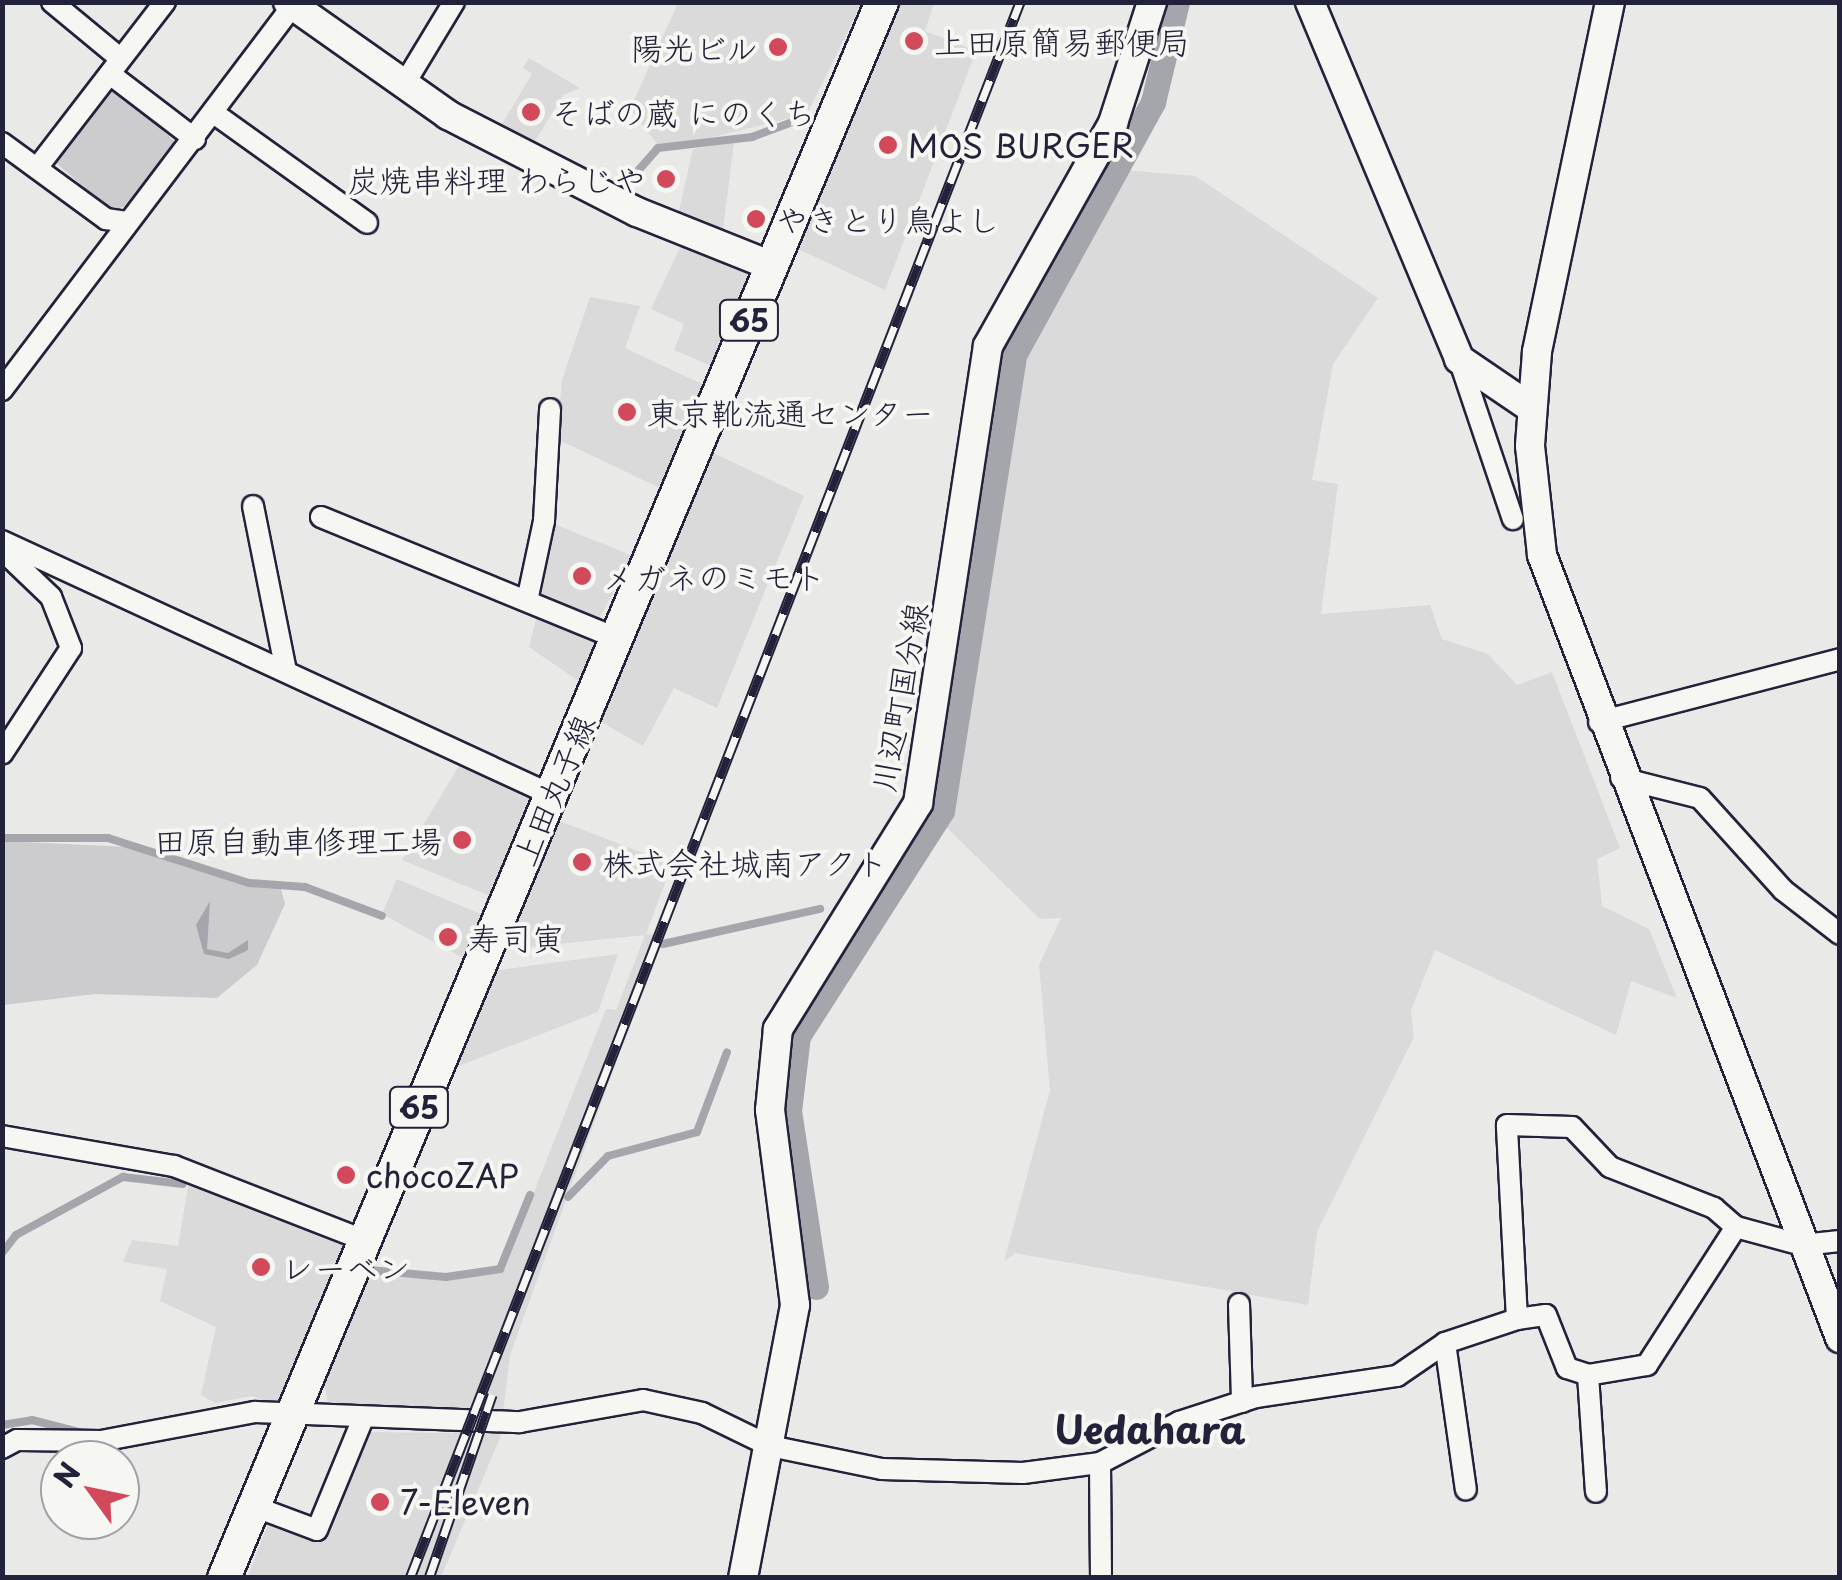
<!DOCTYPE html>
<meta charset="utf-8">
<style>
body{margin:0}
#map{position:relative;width:1842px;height:1580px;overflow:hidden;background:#e9e9e7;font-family:"Playpen Sans","Klee One",sans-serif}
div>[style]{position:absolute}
.built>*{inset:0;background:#dadada}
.green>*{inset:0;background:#ccccce}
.water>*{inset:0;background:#a5a5ac}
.stream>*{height:8px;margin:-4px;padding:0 4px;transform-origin:4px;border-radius:4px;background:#a5a5ac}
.canal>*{height:25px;margin:-12.5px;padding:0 12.5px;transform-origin:12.5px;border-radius:12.5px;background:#a5a5ac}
.roads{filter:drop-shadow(2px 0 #22223b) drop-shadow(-2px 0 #22223b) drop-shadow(0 2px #22223b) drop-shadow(0 -2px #22223b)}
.street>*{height:20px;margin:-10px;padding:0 10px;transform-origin:10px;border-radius:10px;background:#f6f6f2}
.secondary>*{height:28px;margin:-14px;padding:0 14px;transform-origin:14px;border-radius:14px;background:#f6f6f2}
.primary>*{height:32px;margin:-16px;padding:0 16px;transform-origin:16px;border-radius:16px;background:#f6f6f2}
.rail>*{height:11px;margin-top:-5.5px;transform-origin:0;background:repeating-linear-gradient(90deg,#f6f6f2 0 22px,#22223b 0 44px);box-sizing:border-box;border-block:2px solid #22223b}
.dots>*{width:28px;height:28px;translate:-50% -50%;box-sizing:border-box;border:5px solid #f6f6f2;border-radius:50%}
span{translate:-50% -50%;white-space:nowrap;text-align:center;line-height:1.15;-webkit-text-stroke:8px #f6f6f2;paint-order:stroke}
.shield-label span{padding:2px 8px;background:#f6f6f2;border:2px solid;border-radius:8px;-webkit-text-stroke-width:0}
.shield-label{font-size:30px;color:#22223b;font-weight:700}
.poi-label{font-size:32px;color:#22223b}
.left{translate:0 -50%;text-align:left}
.right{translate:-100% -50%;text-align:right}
.street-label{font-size:32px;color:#22223b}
.quarter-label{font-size:38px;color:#22223b;font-weight:700}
.frame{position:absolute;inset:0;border:5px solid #22223b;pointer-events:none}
.north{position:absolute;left:40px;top:1440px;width:100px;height:100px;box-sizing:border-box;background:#f6f6f2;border:2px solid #a1a1a9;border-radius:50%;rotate:303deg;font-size:28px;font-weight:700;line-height:40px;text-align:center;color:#22223b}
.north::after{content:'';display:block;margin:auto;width:35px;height:45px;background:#d1495b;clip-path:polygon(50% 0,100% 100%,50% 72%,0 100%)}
</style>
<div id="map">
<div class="built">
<i style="clip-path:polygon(678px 3px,678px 2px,862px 3px,807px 114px,673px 147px,659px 146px,630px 109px)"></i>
<i style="clip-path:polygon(894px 3px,934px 3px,925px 31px,976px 51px,885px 290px,794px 247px)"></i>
<i style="clip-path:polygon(529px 58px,580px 88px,563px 95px,531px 148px,499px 129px,532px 74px,523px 68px)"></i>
<i style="clip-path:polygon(734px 143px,723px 230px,678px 215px,693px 149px)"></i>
<i style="clip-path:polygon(1123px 170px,1195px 176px,1378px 298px,1333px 364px,1312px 480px,1338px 484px,1321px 614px,1430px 605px,1442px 639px,1488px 654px,1517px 685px,1552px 672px,1620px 848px,1597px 859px,1602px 906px,1649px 929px,1677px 998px,1631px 981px,1616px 1035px,1435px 950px,1411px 1010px,1414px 1037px,1317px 1232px,1308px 1305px,1015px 1253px,1004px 1262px,1050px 1090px,1039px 965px,1061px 918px,1040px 919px,946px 827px,1019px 357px)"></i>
<i style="clip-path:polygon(683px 241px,746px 263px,748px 287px,714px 367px,674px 350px,684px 324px,651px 309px)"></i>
<i style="clip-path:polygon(590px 297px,640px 306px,625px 348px,706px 386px,662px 489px,557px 439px,562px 380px)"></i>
<i style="clip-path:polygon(709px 451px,804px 496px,717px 708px,674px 688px,643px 746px,598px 720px)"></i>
<i style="clip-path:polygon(549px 522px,633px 556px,597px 623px,535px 596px)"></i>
<i style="clip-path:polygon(538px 612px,597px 641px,580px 682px,529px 647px)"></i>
<i style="clip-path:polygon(462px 761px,532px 795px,490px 896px,402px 860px)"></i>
<i style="clip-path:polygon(557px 820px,672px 864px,646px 934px,662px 935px,510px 1355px,500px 1438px,441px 1577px,247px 1578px,270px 1519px,320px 1538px,364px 1432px,454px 1433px,461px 1411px,329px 1410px,324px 1383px,369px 1273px,446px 1279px,505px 1266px,606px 1009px,616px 1010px,645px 935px,500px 950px)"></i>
<i style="clip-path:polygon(397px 879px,483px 915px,463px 958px,382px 914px)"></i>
<i style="clip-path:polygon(618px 954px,598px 1012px,451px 1069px,492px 971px)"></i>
<i style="clip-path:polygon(189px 1181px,348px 1246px,278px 1407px,252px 1396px,215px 1403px,201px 1395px,216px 1327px,160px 1301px,167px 1269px,123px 1262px,132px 1240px,178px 1246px)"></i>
</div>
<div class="green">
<i style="clip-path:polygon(116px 85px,175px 142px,127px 206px,111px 210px,50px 158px,104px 87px)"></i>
<i style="clip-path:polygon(3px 841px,128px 847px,281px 889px,285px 904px,257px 965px,217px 998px,95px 994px,3px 1005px)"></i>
</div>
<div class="water">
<i style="clip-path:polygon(210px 901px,207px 949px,228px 953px,248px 940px,248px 950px,229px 959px,204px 954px,196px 925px)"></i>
</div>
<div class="stream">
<i style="left:621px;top:190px;width:56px;rotate:-48.6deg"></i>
<i style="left:658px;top:148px;width:95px;rotate:-6.7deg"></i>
<i style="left:752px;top:137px;width:46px;rotate:-20.4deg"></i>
<i style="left:2px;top:838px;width:106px"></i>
<i style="left:108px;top:838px;width:148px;rotate:17.7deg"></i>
<i style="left:249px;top:883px;width:56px;rotate:4.1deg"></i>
<i style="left:305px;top:887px;width:82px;rotate:20.6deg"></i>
<i style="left:663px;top:944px;width:161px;rotate:-12.6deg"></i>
<i style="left:568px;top:1197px;width:57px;rotate:-45.7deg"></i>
<i style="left:608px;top:1156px;width:92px;rotate:-15.1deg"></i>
<i style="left:697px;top:1132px;width:85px;rotate:-69.4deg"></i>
<i style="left:2px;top:1253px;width:23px;rotate:-52deg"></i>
<i style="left:16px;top:1235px;width:122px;rotate:-28.5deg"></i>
<i style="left:123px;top:1177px;width:60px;rotate:6.7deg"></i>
<i style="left:369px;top:1270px;width:77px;rotate:5.2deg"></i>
<i style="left:446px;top:1277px;width:55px;rotate:-8.4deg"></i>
<i style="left:500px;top:1269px;width:80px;rotate:-67.9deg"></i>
<i style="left:2px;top:1425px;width:30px;rotate:-9deg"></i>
<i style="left:32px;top:1420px;width:49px;rotate:14.3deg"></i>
</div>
<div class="canal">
<i style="left:816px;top:1287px;width:178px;rotate:-98.7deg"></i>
<i style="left:789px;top:1111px;width:76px;rotate:-83.2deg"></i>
<i style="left:798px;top:1036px;width:267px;rotate:-57.4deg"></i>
<i style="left:942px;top:811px;width:462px;rotate:-81deg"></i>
<i style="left:1014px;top:355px;width:289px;rotate:-61.2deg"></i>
<i style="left:1153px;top:102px;width:103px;rotate:-76.5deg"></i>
</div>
<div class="roads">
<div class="street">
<i style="left:52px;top:2px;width:89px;rotate:39.6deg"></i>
<i style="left:110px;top:74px;width:107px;rotate:37.4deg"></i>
<i style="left:405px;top:83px;width:95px;rotate:-58.8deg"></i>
<i style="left:215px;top:114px;width:187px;rotate:35.6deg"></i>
<i style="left:2px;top:143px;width:129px;rotate:36.2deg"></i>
<i style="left:106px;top:219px;width:21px;rotate:8deg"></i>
<i style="left:37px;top:168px;width:210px;rotate:-52.4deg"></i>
<i style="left:1459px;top:359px;width:169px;rotate:71.4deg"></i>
<i style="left:2px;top:390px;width:486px;rotate:-52.9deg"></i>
<i style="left:253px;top:506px;width:168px;rotate:78.7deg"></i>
<i style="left:321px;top:517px;width:319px;rotate:22.3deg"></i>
<i style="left:2px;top:541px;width:606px;rotate:24.79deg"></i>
<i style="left:2px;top:550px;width:68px;rotate:43.8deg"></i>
<i style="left:51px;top:597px;width:55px;rotate:68.6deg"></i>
<i style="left:71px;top:648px;width:126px;rotate:123.1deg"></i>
<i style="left:527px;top:601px;width:82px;rotate:-78deg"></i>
<i style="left:544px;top:521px;width:112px;rotate:-86.9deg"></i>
<i style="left:1599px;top:722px;width:249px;rotate:-14.6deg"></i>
<i style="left:1621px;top:778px;width:81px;rotate:14.2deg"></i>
<i style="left:1700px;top:798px;width:124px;rotate:47.9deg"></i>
<i style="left:1783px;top:890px;width:72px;rotate:37.7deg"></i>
<i style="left:2px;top:1136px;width:175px;rotate:9.9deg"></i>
<i style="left:174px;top:1166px;width:206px;rotate:21.3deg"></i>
<i style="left:1239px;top:1304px;width:98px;rotate:88.2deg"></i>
<i style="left:1517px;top:1319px;width:194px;rotate:-93deg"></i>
<i style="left:1507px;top:1125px;width:65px;rotate:1.8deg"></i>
<i style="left:1572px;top:1127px;width:55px;rotate:46.5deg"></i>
<i style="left:1610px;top:1167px;width:112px;rotate:21.5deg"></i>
<i style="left:1714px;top:1208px;width:29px;rotate:41deg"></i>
<i style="left:1736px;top:1227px;width:68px;rotate:15.3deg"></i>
<i style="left:1802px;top:1245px;width:38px;rotate:-6deg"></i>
<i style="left:1445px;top:1343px;width:148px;rotate:81.9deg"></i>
<i style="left:1588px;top:1375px;width:117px;rotate:86.1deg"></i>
<i style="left:2px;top:1448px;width:17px;rotate:-28deg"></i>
<i style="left:17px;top:1440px;width:84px;rotate:0.7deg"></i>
<i style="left:101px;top:1441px;width:157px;rotate:-10.7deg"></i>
<i style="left:255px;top:1412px;width:265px;rotate:2.2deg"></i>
<i style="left:520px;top:1422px;width:125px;rotate:-10.1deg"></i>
<i style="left:643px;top:1400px;width:60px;rotate:12.4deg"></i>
<i style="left:702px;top:1413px;width:76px;rotate:25.9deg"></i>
<i style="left:770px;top:1446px;width:114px;rotate:11.6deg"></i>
<i style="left:882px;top:1469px;width:141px;rotate:1.6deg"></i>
<i style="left:1023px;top:1473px;width:78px;rotate:-7.4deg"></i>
<i style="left:1100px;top:1463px;width:89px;rotate:-27.4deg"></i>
<i style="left:1179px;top:1422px;width:81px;rotate:-18deg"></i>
<i style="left:1256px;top:1397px;width:143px;rotate:-8.5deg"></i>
<i style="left:1397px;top:1376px;width:58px;rotate:-34.5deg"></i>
<i style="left:1445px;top:1343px;width:76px;rotate:-18.4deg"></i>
<i style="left:1517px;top:1319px;width:29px;rotate:-8deg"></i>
<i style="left:1546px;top:1315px;width:57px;rotate:68.4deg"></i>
<i style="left:1567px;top:1368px;width:22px;rotate:18deg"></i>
<i style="left:1588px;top:1375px;width:60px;rotate:-9.6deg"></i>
<i style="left:1647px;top:1365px;width:164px;rotate:-57.2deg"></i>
<i style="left:1100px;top:1463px;width:115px;rotate:89.5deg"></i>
<i style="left:253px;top:1506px;width:68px;rotate:20.6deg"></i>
<i style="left:317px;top:1530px;width:118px;rotate:-67.6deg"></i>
</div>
<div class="secondary">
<i style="left:288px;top:2px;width:196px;rotate:35.2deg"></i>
<i style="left:448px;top:115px;width:212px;rotate:27.2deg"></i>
<i style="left:637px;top:212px;width:145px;rotate:21.8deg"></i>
<i style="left:1310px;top:2px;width:387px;rotate:67.3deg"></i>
<i style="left:1459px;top:359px;width:87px;rotate:34.2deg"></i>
<i style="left:1610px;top:2px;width:358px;rotate:101.8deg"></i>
<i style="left:1537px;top:352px;width:94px;rotate:94.3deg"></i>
<i style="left:1530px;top:446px;width:110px;rotate:83.7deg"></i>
<i style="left:1542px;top:555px;width:838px;rotate:69.16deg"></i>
<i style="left:743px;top:1578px;width:278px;rotate:-79.2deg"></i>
<i style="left:795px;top:1305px;width:197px;rotate:-97.3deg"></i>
<i style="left:770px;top:1110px;width:81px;rotate:-84.4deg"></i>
<i style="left:778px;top:1029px;width:266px;rotate:-58.2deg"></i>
<i style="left:918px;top:803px;width:462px;rotate:-81.3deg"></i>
<i style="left:988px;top:346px;width:256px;rotate:-60.7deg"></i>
<i style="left:1113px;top:123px;width:127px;rotate:-72.1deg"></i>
</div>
<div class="primary">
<i style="left:224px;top:1578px;width:1708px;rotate:-67.34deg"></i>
</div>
</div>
<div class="rail">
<i style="left:410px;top:1578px;width:1690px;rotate:-68.84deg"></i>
<i style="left:429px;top:1578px;width:194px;rotate:-71deg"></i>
</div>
<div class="dots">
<i style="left:914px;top:41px;background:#d1495b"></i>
<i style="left:778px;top:47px;background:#d1495b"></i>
<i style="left:531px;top:112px;background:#d1495b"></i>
<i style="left:888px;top:145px;background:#d1495b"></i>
<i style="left:666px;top:179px;background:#d1495b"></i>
<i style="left:756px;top:219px;background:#d1495b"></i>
<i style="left:627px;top:412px;background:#d1495b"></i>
<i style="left:582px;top:576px;background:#d1495b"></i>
<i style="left:462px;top:840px;background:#d1495b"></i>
<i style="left:582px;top:862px;background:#d1495b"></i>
<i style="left:448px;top:937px;background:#d1495b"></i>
<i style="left:346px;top:1175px;background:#d1495b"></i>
<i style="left:261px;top:1267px;background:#d1495b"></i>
<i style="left:380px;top:1502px;background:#d1495b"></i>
</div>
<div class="shield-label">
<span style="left:749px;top:320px">65</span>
<span style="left:419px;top:1107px">65</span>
</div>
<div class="poi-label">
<span class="left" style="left:934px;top:41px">上田原簡易郵便局</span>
<span class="right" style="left:758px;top:47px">陽光ビル</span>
<span class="left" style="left:551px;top:112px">そばの蔵 にのくち</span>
<span class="left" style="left:908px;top:145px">MOS BURGER</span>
<span class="right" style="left:646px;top:179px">炭焼串料理 わらじや</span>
<span class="left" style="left:776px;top:219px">やきとり鳥よし</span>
<span class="left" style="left:647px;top:412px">東京靴流通センター</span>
<span class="left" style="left:602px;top:576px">メガネのミモト</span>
<span class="right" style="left:442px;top:840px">田原自動車修理工場</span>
<span class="left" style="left:602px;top:862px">株式会社城南アクト</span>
<span class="left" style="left:468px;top:937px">寿司寅</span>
<span class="left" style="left:366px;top:1175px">chocoZAP</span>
<span class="left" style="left:281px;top:1267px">レーベン</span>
<span class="left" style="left:400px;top:1502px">7-Eleven</span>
</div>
<div class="street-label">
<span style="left:899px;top:697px;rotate:-80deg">川辺町国分線</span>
<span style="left:553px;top:790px;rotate:-67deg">上田丸子線</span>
</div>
<div class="quarter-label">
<span style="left:1150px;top:1429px">Uedahara</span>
</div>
<div class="frame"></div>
<div class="north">N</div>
</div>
